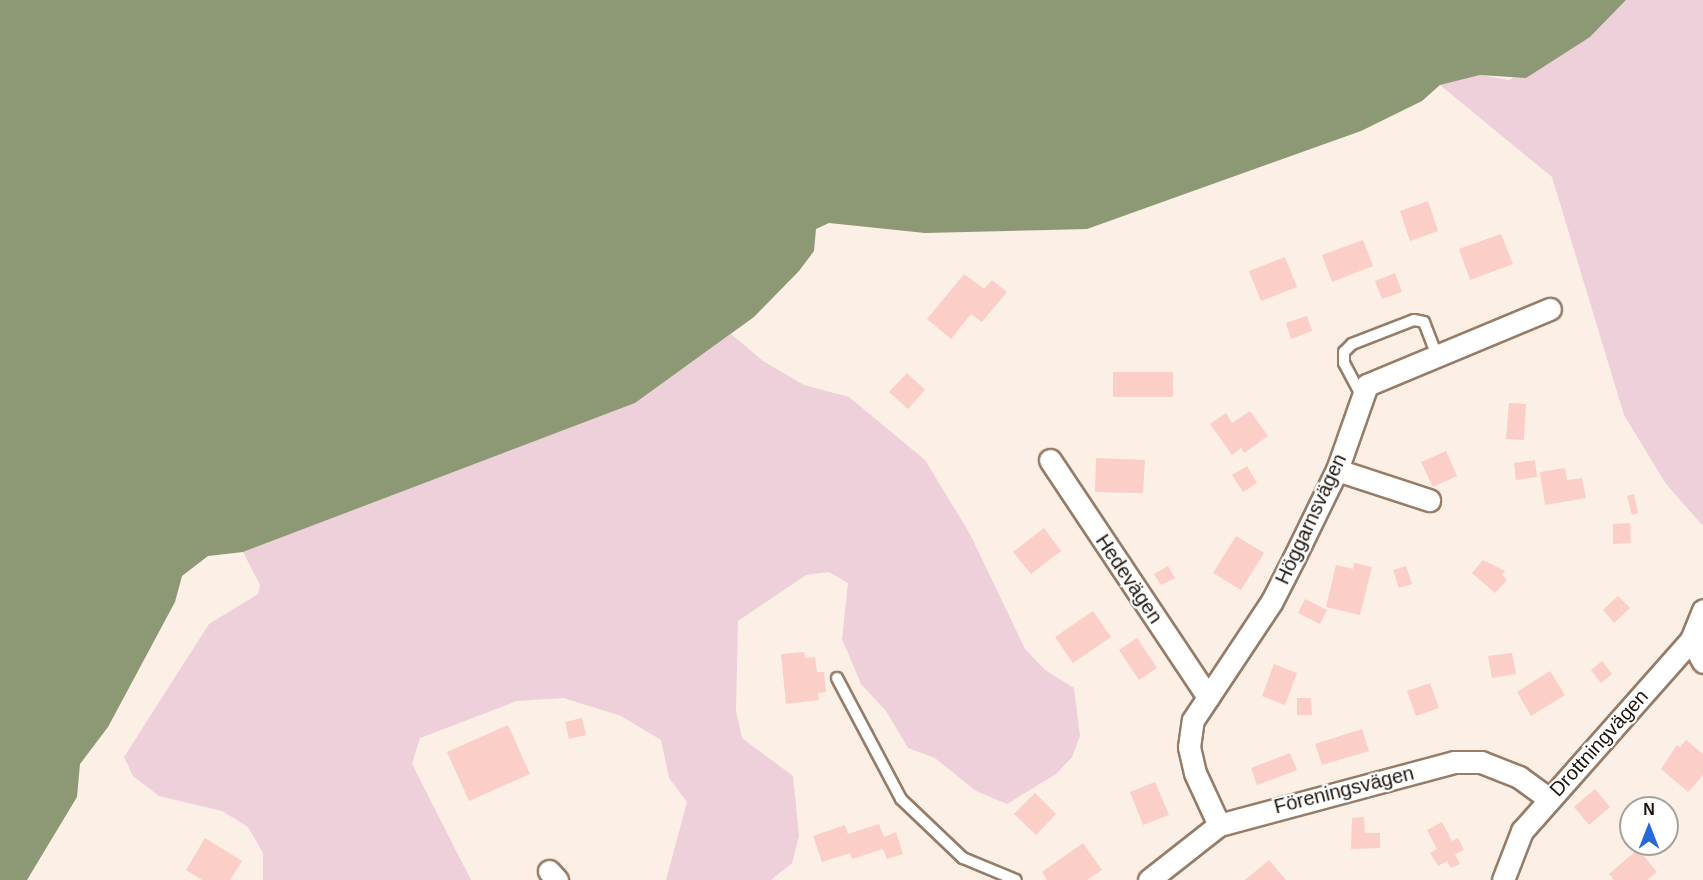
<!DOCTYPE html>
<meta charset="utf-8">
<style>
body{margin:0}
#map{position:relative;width:1703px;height:880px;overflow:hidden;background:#fbefe6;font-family:Arial,sans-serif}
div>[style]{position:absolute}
.green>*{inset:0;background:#eed0da}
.water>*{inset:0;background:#8d9875}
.building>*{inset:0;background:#fbcec8}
.roads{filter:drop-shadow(2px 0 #977c67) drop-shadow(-2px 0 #977c67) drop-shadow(0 2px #977c67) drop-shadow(0 -2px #977c67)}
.lane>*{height:10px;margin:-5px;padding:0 5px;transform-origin:5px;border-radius:5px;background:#fff}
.street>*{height:21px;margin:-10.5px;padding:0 10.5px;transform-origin:10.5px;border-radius:10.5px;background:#fff}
span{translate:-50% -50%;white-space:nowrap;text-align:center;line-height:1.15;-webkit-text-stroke:4.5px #fff;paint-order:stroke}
.street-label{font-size:20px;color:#1d130b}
.north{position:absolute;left:1619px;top:796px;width:60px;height:60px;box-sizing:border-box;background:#fff;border:2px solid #a5a19d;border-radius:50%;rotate:0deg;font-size:16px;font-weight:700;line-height:24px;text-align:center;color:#1d130b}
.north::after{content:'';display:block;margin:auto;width:21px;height:27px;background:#2769d6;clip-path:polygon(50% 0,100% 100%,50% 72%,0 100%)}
</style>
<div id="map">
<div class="green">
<i style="clip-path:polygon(1626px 0,1703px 0,1703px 526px,1666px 484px,1624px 415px,1552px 177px,1440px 85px,1480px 75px,1509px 80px,1590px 37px)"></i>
<i style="clip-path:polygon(731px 334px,763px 361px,804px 385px,849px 397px,925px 460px,970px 534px,1025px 649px,1045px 670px,1074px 688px,1080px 736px,1072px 757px,1056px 774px,1007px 804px,976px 791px,935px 758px,908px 748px,886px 711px,861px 684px,842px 639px,848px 583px,829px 572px,806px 575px,738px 621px,736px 711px,742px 738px,793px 776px,799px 836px,792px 863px,771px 880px,666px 880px,687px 802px,669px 778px,661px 740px,621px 716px,564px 698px,517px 701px,420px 738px,412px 764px,471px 880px,263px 880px,263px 853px,248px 827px,222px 811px,159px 796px,133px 776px,124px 757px,209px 624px,258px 594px,260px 585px,243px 552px,635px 403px)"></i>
</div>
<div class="water">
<i style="clip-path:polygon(0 0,1626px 0,1590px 37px,1526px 78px,1480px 75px,1440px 85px,1422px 101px,1361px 131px,1087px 229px,925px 233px,829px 223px,816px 229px,814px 251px,799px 271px,754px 317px,635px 403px,243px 552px,208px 556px,182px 576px,175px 602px,108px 727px,80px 764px,77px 797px,27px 880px,0 880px)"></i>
</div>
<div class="building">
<i style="clip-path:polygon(1428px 201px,1438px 231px,1410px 241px,1400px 211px)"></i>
<i style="clip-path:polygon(1501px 234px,1513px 264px,1470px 280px,1459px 249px)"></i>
<i style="clip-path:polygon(1363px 240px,1373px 266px,1332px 282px,1322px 255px)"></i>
<i style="clip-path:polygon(1285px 257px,1297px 287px,1261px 301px,1249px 271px)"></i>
<i style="clip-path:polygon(1395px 273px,1402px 292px,1382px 299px,1375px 281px)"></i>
<i style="clip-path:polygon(964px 274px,984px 289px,992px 280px,1007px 292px,982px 322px,971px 314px,951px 339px,927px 319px)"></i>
<i style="clip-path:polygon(1307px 316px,1312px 331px,1291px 339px,1286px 323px)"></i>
<i style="clip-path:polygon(1113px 372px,1173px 372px,1173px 397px,1113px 397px)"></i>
<i style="clip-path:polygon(907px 373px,925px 390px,908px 409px,889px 392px)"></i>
<i style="clip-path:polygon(1509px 403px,1526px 404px,1524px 440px,1506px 439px)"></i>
<i style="clip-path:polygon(1250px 411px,1268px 436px,1244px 453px,1241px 448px,1232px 455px,1210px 424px,1226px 413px,1232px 423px)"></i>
<i style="clip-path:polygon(1446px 451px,1457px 476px,1433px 487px,1421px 462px)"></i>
<i style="clip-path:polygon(1096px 458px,1145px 460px,1143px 493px,1095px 492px)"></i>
<i style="clip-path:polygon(1535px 460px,1537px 477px,1516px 480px,1514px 463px)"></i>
<i style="clip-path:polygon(1247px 466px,1257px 483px,1243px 492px,1232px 475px)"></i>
<i style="clip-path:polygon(1565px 468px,1567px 480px,1582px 478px,1586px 498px,1545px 505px,1540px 472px)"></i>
<i style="clip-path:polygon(1634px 494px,1638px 513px,1632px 515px,1627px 496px)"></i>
<i style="clip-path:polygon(1630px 523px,1631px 543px,1613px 544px,1613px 524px)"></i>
<i style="clip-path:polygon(1044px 528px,1061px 551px,1031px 574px,1013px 552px)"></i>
<i style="clip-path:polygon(1236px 536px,1264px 553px,1241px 590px,1213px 573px)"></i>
<i style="clip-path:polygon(1483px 560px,1505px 571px,1502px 575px,1507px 580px,1495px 593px,1472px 573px)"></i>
<i style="clip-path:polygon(1354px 563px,1372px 567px,1360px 615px,1326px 607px,1336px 565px,1353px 569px)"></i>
<i style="clip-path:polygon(1168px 566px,1175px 578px,1161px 585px,1154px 574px)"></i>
<i style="clip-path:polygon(1406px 566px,1412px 584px,1399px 588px,1393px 570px)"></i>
<i style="clip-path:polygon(1618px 596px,1630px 608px,1614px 623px,1603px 610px)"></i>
<i style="clip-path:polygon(1305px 599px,1327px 610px,1320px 624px,1298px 613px)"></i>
<i style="clip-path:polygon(1093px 611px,1111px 637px,1073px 663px,1055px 637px)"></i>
<i style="clip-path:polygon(1137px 638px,1157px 668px,1139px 680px,1119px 650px)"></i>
<i style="clip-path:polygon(804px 652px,805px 658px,815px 657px,817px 672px,824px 672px,826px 692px,818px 693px,819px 700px,786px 704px,781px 654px)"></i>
<i style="clip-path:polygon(1512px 653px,1516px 674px,1492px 678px,1488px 656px)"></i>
<i style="clip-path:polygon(1602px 661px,1612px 674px,1601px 683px,1591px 670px)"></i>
<i style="clip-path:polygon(1274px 664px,1297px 673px,1285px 705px,1262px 696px)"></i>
<i style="clip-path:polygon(1550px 671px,1565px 695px,1531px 716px,1517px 692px)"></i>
<i style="clip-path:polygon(1430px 683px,1439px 708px,1416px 716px,1407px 691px)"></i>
<i style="clip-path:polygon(1297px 698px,1311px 698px,1312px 715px,1297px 715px)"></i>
<i style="clip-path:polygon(582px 718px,586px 735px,569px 739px,565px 722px)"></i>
<i style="clip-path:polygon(508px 725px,530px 774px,469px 801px,447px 752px)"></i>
<i style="clip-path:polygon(1362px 729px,1369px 751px,1322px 765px,1315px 744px)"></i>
<i style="clip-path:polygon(1686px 740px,1703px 754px,1703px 775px,1688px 792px,1661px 769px,1677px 745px,1680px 747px)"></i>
<i style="clip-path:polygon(1290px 753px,1297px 770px,1257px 785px,1251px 768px)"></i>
<i style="clip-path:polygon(1155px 782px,1169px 815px,1143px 825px,1130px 792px)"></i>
<i style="clip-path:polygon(1595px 789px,1610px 807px,1589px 825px,1574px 807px)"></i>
<i style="clip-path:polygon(1035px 793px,1056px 814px,1036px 835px,1014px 814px)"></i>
<i style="clip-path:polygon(1364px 817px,1365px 833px,1380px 833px,1380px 848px,1351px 849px,1352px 818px)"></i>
<i style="clip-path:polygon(1442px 822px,1452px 841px,1458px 838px,1464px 850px,1455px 854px,1460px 864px,1451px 868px,1447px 861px,1438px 866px,1430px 853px,1437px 849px,1427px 830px)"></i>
<i style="clip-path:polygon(879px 824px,884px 837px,896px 832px,903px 854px,887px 859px,883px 849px,852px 859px,850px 853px,822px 862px,813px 836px,845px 825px,848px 834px)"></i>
<i style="clip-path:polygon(205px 838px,242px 861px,230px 880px,202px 880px,186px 870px)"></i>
<i style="clip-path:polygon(1083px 843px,1102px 870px,1087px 880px,1047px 880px,1042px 872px)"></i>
<i style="clip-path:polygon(1638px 849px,1657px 872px,1647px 880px,1614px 880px,1609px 874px)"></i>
<i style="clip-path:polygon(1269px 860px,1286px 880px,1245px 880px)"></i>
</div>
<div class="roads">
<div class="lane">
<i style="left:1361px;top:395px;width:36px;rotate:-118deg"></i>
<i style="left:1344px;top:363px;width:11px;rotate:-90deg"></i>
<i style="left:1344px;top:352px;width:11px;rotate:-45deg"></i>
<i style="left:1352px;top:344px;width:66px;rotate:-21.2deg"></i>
<i style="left:1414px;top:320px;width:10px;rotate:11deg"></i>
<i style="left:1424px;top:322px;width:34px;rotate:69deg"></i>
<i style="left:837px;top:678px;width:137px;rotate:62.1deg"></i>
<i style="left:901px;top:799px;width:86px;rotate:43.6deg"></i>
<i style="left:963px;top:858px;width:57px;rotate:22.5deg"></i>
</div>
<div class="street">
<i style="left:1050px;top:460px;width:285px;rotate:56.3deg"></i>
<i style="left:1337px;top:470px;width:97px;rotate:18.1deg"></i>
<i style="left:1691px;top:640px;width:25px;rotate:61deg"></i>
<i style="left:1219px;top:825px;width:57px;rotate:-114.8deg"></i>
<i style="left:1195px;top:773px;width:27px;rotate:-103deg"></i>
<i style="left:1189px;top:747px;width:27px;rotate:-82deg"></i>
<i style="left:1193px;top:720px;width:143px;rotate:-56.4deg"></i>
<i style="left:1272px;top:601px;width:48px;rotate:-62.9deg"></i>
<i style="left:1294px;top:558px;width:98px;rotate:-64deg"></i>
<i style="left:1337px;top:470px;width:90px;rotate:-70.6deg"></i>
<i style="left:1367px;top:385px;width:198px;rotate:-22.6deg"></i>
<i style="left:549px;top:871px;width:12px;rotate:48deg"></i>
<i style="left:1149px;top:880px;width:89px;rotate:-38.2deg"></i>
<i style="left:1219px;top:825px;width:243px;rotate:-15deg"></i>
<i style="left:1454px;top:762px;width:27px"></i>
<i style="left:1481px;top:762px;width:41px;rotate:21.5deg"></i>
<i style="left:1519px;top:777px;width:37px;rotate:36deg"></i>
<i style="left:1503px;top:880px;width:53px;rotate:-68.8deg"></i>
<i style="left:1522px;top:831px;width:255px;rotate:-48.5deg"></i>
<i style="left:1691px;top:640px;width:32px;rotate:-68deg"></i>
</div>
</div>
<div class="street-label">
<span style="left:1311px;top:519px;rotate:-65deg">Höggarnsvägen</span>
<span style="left:1129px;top:579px;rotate:56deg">Hedevägen</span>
<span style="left:1599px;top:743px;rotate:-48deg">Drottningvägen</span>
<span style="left:1344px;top:790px;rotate:-14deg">Föreningsvägen</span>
</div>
<div class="north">N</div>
</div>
